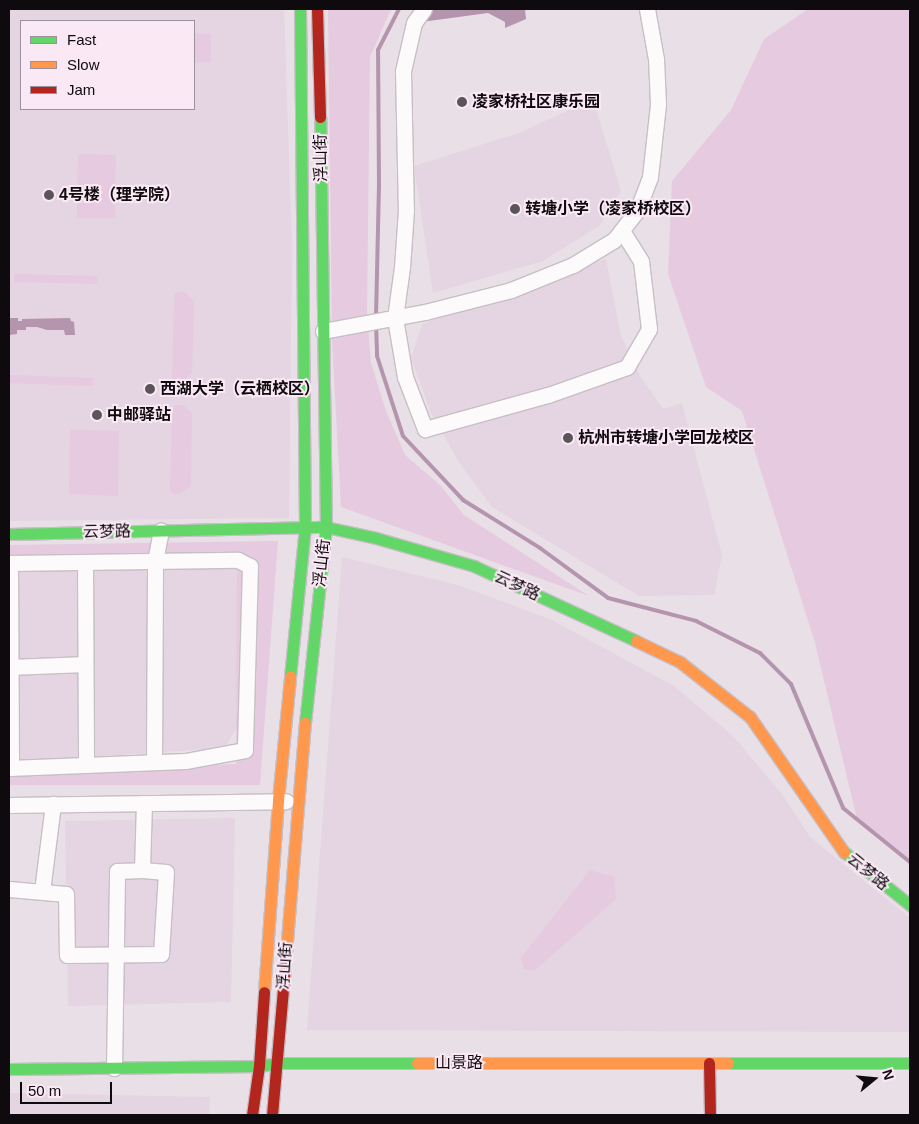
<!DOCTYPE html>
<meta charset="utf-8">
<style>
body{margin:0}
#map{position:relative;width:919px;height:1124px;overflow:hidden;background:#e9e0e7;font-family:Arial,"Noto Sans SC",sans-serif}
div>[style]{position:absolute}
.built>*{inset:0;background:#e5d4e1}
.green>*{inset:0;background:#e6cadf}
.water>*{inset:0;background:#b594ad}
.stream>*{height:4px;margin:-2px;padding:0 2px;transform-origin:2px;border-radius:2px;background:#b594ad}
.roads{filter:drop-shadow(1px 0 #c6bfc5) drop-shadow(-1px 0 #c6bfc5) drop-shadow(0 1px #c6bfc5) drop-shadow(0 -1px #c6bfc5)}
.street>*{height:15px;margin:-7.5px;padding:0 7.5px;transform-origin:7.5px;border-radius:7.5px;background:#fcfafb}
.fast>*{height:11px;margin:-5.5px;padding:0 5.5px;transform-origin:5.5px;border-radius:5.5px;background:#63d668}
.slow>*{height:11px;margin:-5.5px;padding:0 5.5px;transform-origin:5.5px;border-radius:5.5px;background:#ff974d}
.jam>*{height:11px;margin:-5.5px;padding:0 5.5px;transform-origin:5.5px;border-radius:5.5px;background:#b3261e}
.dots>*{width:14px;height:14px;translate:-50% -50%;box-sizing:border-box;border:2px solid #fae9f5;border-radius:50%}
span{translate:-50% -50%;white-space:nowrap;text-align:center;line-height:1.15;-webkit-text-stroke:4px #fae9f5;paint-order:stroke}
.poi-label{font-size:16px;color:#0f0a0e;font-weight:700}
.left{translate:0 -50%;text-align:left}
.street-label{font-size:16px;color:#0f0a0e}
.frame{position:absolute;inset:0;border:10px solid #0f0a0e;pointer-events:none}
.legend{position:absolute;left:20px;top:20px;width:175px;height:90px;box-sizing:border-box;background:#fae9f5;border:1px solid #9c9099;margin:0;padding:6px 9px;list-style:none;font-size:15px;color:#0f0a0e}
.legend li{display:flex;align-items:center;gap:10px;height:25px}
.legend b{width:25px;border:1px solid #9c9099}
.north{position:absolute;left:849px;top:1054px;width:50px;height:50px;-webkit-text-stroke:4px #fae9f5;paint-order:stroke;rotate:73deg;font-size:14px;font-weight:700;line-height:20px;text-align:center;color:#0f0a0e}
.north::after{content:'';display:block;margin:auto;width:18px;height:22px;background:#0f0a0e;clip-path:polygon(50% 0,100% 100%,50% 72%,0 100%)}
.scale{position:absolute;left:20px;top:1082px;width:92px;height:22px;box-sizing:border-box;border:2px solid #0f0a0e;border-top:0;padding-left:6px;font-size:15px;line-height:18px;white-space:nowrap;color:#0f0a0e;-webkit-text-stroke:4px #fae9f5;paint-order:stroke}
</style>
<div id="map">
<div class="built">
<i style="clip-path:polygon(evenodd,9px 9px,284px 9px,292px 247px,289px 518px,9px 521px,9px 9px,21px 21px,194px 21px,194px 109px,21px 109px,21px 21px)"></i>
<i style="clip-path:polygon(593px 99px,621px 191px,599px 226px,543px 261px,433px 293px,414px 166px,519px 133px)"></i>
<i style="clip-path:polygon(606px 259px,621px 336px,640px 376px,663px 409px,682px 403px,722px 555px,714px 595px,639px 596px,492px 507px,460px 464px,431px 413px,411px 358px,422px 324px)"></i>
<i style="clip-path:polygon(342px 557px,458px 585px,552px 620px,674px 686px,732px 735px,782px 794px,810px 837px,910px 918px,910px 1032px,307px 1030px)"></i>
<i style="clip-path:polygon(237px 570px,237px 727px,225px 748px,9px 762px,9px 571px)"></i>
<i style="clip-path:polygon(235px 818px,231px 1002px,68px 1006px,65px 821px)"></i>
<i style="clip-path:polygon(9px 1093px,210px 1097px,209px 1115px,9px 1115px)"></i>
</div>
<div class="green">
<i style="clip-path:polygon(328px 9px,391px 9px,370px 57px,367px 314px,371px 363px,386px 411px,405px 455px,440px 485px,464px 515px,589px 596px,341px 507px,332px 340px)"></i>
<i style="clip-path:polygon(808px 9px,910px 9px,910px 860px,857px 819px,815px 643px,742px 411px,706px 387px,668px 274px,672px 181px,731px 110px,764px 39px)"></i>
<i style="clip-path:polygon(194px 34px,211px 34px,211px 62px,194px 62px)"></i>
<i style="clip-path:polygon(78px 154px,116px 155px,115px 218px,77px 218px)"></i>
<i style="clip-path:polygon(14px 274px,98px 276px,97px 284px,14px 282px)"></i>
<i style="clip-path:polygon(179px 292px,184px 292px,194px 301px,192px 373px,181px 382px,175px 382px,172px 379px,174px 305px,174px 295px)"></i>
<i style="clip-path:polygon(9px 375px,93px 378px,93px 386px,9px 383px)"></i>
<i style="clip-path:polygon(177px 405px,183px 405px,192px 413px,191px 486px,180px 494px,174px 494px,170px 492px,172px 417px,173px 407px)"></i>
<i style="clip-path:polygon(70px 430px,119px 431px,118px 496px,69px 494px)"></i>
<i style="clip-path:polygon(278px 541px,260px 785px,9px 785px,9px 772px,236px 764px,237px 570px,9px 571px,9px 545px)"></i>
<i style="clip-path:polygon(590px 870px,614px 877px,616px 899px,535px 970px,524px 969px,521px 958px)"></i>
</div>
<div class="water">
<i style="clip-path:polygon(425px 9px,525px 9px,526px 19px,505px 28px,505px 22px,488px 13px,414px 23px)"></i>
<i style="clip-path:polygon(9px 318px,18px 318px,18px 321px,22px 321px,22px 319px,70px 318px,71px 321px,74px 322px,75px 335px,65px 335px,64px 330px,47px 330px,37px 327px,26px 327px,26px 330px,17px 330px,17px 334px,9px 335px)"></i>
</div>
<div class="stream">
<i style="left:376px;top:317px;width:131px;rotate:-88.7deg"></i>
<i style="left:379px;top:186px;width:136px;rotate:-90.4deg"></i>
<i style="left:378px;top:50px;width:46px;rotate:-62.9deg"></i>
<i style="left:376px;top:324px;width:32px;rotate:88deg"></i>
<i style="left:377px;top:356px;width:84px;rotate:72deg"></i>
<i style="left:403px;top:436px;width:88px;rotate:46.8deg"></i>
<i style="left:463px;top:500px;width:91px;rotate:31.9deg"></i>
<i style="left:540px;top:548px;width:84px;rotate:36.3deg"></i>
<i style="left:608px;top:598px;width:91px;rotate:14.6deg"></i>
<i style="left:696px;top:621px;width:72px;rotate:26.6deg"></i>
<i style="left:760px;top:653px;width:44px;rotate:45deg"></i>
<i style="left:791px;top:684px;width:134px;rotate:67.2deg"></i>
<i style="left:843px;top:808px;width:86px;rotate:38.9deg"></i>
</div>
<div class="roads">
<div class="street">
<i style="left:424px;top:9px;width:17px;rotate:126deg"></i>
<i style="left:414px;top:23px;width:49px;rotate:102.9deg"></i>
<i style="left:403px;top:71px;width:139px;rotate:88.8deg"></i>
<i style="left:406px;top:210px;width:57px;rotate:94deg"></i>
<i style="left:402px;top:267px;width:51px;rotate:97.8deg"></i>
<i style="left:395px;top:318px;width:60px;rotate:80.4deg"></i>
<i style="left:405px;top:377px;width:56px;rotate:69deg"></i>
<i style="left:425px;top:429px;width:128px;rotate:-15.5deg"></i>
<i style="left:548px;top:395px;width:84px;rotate:-19.5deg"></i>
<i style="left:627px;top:367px;width:44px;rotate:-59.9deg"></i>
<i style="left:649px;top:329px;width:68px;rotate:-96.7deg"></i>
<i style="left:641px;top:261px;width:36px;rotate:-122deg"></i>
<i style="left:323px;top:331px;width:104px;rotate:-10.6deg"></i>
<i style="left:425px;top:312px;width:89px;rotate:-14.3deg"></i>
<i style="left:511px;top:290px;width:67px;rotate:-22deg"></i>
<i style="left:573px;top:265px;width:48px;rotate:-31.4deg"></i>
<i style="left:614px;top:240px;width:37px;rotate:-52deg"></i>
<i style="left:637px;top:211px;width:36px;rotate:-69deg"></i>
<i style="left:650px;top:177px;width:73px;rotate:-83.7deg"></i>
<i style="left:658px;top:104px;width:45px;rotate:-92.5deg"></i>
<i style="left:656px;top:59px;width:51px;rotate:-100.2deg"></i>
<i style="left:85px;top:562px;width:203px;rotate:89.7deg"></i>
<i style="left:9px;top:563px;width:229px;rotate:-0.8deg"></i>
<i style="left:238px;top:560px;width:13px;rotate:27deg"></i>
<i style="left:250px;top:566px;width:184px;rotate:91.6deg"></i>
<i style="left:245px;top:750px;width:61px;rotate:169.6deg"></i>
<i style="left:185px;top:761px;width:176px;rotate:177.7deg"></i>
<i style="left:10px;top:563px;width:205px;rotate:89.7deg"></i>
<i style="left:10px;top:667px;width:75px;rotate:-2.3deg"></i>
<i style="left:154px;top:762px;width:201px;rotate:-89.7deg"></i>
<i style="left:155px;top:561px;width:31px;rotate:-79deg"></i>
<i style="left:9px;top:805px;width:277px;rotate:-0.8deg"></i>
<i style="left:9px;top:889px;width:57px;rotate:5deg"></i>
<i style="left:66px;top:894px;width:61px;rotate:89.1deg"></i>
<i style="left:67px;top:955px;width:94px;rotate:-0.6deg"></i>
<i style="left:161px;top:954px;width:82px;rotate:-86.5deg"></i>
<i style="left:166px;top:872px;width:24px;rotate:-175deg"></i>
<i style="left:42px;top:891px;width:88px;rotate:-82.8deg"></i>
<i style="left:114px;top:1068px;width:197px;rotate:-89.1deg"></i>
<i style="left:117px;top:871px;width:25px;rotate:-2deg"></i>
<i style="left:142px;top:870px;width:67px;rotate:-88.3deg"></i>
</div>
<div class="fast">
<i style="left:9px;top:534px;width:317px;rotate:-1.3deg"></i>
<i style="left:326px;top:527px;width:51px;rotate:12.4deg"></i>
<i style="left:376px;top:538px;width:102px;rotate:15.9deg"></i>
<i style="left:474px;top:566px;width:179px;rotate:24.8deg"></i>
<i style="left:290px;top:677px;width:151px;rotate:-84.3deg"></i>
<i style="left:305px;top:527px;width:518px;rotate:-90.55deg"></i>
<i style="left:305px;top:723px;width:197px;rotate:-83.9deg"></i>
<i style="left:326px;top:527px;width:410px;rotate:-90.8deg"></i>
<i style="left:844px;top:852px;width:85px;rotate:38.8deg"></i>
<i style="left:728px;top:1063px;width:182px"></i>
<i style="left:9px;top:1069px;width:250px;rotate:-0.7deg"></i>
<i style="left:259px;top:1066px;width:19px;rotate:-9deg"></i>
<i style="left:278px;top:1063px;width:139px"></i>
</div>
<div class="slow">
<i style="left:636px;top:641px;width:49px;rotate:25.5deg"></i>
<i style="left:680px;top:662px;width:89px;rotate:38.2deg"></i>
<i style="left:750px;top:717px;width:165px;rotate:55.2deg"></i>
<i style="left:285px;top:965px;width:243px;rotate:-85.3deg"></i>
<i style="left:264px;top:992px;width:193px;rotate:-85.8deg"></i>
<i style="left:278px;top:800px;width:124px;rotate:-84.4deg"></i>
<i style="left:417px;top:1063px;width:311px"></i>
</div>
<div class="jam">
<i style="left:317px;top:9px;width:108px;rotate:88.4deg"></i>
<i style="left:709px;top:1063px;width:52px;rotate:88.9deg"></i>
<i style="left:252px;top:1115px;width:49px;rotate:-81.9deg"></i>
<i style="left:259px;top:1066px;width:74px;rotate:-86.1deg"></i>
<i style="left:272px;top:1115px;width:151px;rotate:-85deg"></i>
</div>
</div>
<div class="dots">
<i style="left:462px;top:102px;background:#5b555a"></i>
<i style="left:49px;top:195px;background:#5b555a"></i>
<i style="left:515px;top:209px;background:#5b555a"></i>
<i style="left:150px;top:389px;background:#5b555a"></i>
<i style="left:97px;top:415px;background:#5b555a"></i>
<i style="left:568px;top:438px;background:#5b555a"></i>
</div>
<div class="poi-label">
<span class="left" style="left:472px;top:102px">凌家桥社区康乐园</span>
<span class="left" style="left:59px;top:195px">4号楼（理学院）</span>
<span class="left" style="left:525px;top:209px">转塘小学（凌家桥校区）</span>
<span class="left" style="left:160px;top:389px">西湖大学（云栖校区）</span>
<span class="left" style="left:107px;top:415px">中邮驿站</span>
<span class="left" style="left:578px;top:438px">杭州市转塘小学回龙校区</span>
</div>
<div class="street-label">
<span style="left:321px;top:158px;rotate:-91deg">浮山街</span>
<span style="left:107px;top:532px;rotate:-1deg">云梦路</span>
<span style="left:322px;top:563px;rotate:-84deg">浮山街</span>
<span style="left:517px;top:586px;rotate:25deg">云梦路</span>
<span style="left:868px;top:872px;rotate:39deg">云梦路</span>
<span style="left:285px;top:966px;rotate:-86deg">浮山街</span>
<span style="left:459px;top:1063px">山景路</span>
</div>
<div class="frame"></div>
<ul class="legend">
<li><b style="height:6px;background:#63d668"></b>Fast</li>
<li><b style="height:6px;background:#ff974d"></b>Slow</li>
<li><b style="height:6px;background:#b3261e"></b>Jam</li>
</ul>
<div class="north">N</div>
<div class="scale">50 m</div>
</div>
